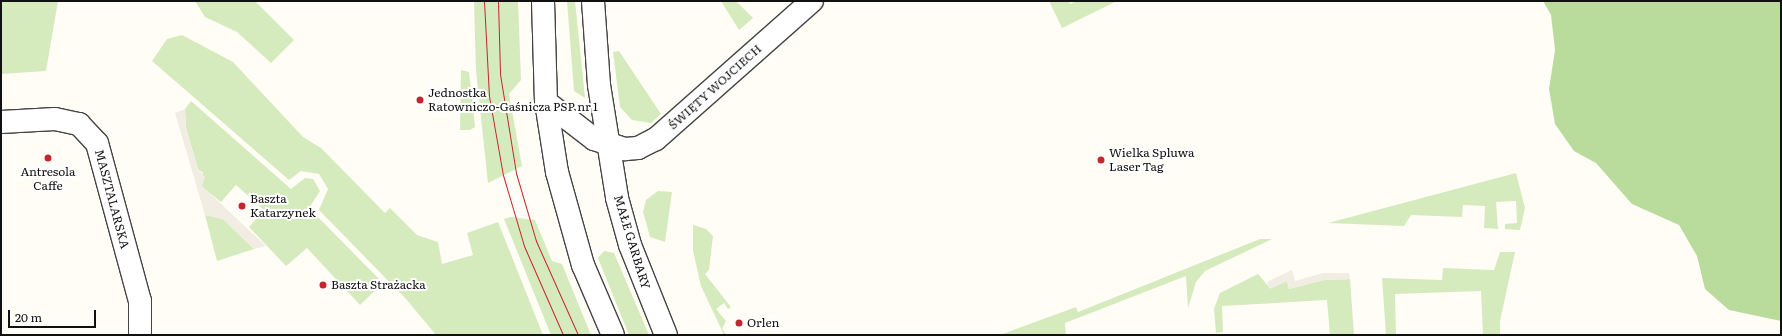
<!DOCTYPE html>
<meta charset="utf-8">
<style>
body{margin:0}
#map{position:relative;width:1782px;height:336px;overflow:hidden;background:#fffdf5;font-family:Literata,serif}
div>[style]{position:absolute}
.green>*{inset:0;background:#d5ebbd}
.forest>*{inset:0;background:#b9dc9c}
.plaza>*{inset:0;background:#f1ede2}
.roads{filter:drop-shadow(1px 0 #444) drop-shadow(-1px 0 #444) drop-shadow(0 1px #444) drop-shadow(0 -1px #444)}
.minor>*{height:22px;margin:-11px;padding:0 11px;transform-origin:11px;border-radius:11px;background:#fff}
.tram>*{height:1px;margin:-0.5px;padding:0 0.5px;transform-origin:0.5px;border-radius:0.5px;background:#c4262e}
.dots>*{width:11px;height:11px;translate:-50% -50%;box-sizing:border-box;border:2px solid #fff;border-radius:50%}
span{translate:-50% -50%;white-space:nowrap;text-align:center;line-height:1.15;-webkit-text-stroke:4px #fff;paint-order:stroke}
.street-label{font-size:12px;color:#111}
.poi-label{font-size:12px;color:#111}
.left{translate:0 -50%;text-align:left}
.frame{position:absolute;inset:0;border:2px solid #111;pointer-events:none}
.scale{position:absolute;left:8px;top:310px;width:88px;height:18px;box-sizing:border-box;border:2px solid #111;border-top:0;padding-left:5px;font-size:12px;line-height:14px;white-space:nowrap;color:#111;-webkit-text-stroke:3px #fff;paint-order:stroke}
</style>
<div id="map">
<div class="green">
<i style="clip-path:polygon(1px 1px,58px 1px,46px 71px,1px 74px)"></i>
<i style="clip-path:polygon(195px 1px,255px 1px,294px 40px,271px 63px,237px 32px,205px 17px)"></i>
<i style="clip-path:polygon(474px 1px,518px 1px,521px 80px,509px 94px,522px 166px,488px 183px,476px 71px)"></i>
<i style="clip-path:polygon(567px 1px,575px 1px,585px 98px,574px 91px)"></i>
<i style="clip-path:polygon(721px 1px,736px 1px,753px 18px,739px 30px)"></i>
<i style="clip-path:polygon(1049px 1px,1069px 1px,1070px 4px,1077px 1px,1117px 1px,1062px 28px)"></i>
<i style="clip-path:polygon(182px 35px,233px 62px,303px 137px,321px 148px,385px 213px,390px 208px,417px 235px,438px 242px,442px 264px,473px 255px,467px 233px,498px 222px,543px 335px,436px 335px,406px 299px,319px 210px,328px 189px,319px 174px,301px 171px,289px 180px,152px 61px,167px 39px)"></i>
<i style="clip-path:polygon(619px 51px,661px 114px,651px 123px,632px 120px,620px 107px,613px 52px)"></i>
<i style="clip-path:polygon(461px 70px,469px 72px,475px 127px,470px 130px,460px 130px)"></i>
<i style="clip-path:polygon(191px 101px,291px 189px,305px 178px,313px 179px,320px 191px,309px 208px,383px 283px,360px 305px,307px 248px,286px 266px,249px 227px,264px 210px,236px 185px,221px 202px,201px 186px,203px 173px,198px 169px,186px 128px,185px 109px)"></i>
<i style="clip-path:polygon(1516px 173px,1525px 208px,1520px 230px,1505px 229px,1505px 224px,1517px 223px,1516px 201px,1496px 202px,1498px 229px,1484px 228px,1485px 206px,1463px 205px,1462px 217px,1411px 215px,1404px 226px,1328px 223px)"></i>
<i style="clip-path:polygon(658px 191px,672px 192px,665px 242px,650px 237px,643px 212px,646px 200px)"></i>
<i style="clip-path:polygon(205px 215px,223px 219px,254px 249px,217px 261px)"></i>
<i style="clip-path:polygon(510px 217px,535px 220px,552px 261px,562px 264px,591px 335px,551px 335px,504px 219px)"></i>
<i style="clip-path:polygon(693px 225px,706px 229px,713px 236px,709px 270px,705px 274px,731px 307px,728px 309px,724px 303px,716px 309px,726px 321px,722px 329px,727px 335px,724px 335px,701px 286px,693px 251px)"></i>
<i style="clip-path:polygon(1260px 239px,1272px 239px,1205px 271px,1196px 282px,1188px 308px,1186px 276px,1065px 323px,1066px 335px,1000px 335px,1076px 307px,1078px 312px)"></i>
<i style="clip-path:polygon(604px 251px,614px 253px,649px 335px,629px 335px,598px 258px)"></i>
<i style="clip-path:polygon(1500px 252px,1515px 252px,1500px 321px,1500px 335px,1483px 335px,1481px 291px,1395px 294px,1396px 335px,1386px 335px,1382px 278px,1442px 280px,1443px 268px,1494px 270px)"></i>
<i style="clip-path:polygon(1258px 274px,1270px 288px,1287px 281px,1289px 289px,1324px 280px,1350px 279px,1354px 335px,1330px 335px,1327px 300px,1222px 306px,1223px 332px,1216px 333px,1214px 309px,1220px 293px)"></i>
</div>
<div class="forest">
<i style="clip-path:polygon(1543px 1px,1781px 1px,1781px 321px,1729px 310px,1705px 289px,1697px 256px,1679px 225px,1632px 204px,1596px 163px,1574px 151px,1555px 124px,1549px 89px,1555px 50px,1551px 15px)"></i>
</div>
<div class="plaza">
<i style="clip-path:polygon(185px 109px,186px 129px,198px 169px,205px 177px,202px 186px,266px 246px,254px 249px,223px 219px,205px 215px,175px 113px)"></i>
<i style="clip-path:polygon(1292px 270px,1295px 281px,1323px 273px,1349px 273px,1350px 279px,1324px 280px,1289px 289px,1287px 281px,1270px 289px,1267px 282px)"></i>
</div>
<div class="roads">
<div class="minor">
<i style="left:543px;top:1px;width:101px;rotate:88.3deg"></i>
<i style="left:546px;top:102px;width:71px;rotate:81.1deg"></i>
<i style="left:557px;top:172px;width:97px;rotate:74.4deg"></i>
<i style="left:583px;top:265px;width:76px;rotate:66.8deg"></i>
<i style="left:593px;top:1px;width:84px;rotate:85.9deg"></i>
<i style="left:599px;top:85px;width:114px;rotate:80.9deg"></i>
<i style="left:617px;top:198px;width:49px;rotate:74.5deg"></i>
<i style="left:630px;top:245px;width:97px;rotate:68.2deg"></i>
<i style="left:546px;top:102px;width:61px;rotate:37.6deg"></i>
<i style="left:594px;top:139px;width:33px;rotate:18deg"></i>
<i style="left:625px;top:149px;width:13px;rotate:-4deg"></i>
<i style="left:638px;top:148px;width:20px;rotate:-27deg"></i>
<i style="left:656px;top:139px;width:208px;rotate:-41.5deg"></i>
<i style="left:1px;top:122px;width:54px;rotate:-3.2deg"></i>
<i style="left:55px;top:119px;width:25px;rotate:12deg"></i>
<i style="left:79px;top:124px;width:26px;rotate:47deg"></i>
<i style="left:97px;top:143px;width:164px;rotate:74.8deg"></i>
<i style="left:140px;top:301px;width:34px;rotate:90deg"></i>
</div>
</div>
<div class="tram">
<i style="left:484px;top:1px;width:95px;rotate:87deg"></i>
<i style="left:489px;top:96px;width:80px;rotate:80deg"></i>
<i style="left:503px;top:175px;width:74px;rotate:73.5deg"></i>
<i style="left:524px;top:246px;width:97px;rotate:66.3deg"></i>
<i style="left:498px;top:1px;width:73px;rotate:88.4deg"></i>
<i style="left:500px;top:74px;width:100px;rotate:80.8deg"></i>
<i style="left:516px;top:173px;width:71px;rotate:73.6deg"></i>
<i style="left:536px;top:241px;width:103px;rotate:65.9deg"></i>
</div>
<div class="dots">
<i style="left:420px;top:100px;background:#c4262e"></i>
<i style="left:48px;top:158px;background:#c4262e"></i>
<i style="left:1101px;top:160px;background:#c4262e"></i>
<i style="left:242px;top:206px;background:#c4262e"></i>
<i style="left:323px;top:285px;background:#c4262e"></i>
<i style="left:739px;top:323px;background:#c4262e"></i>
</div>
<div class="street-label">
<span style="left:715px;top:87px;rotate:-42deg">ŚWIĘTY WOJCIECH</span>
<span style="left:112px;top:199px;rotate:75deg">MASZTALARSKA</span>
<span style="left:632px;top:242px;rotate:73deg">MAŁE GARBARY</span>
</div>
<div class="poi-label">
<span class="left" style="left:428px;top:100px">Jednostka<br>Ratowniczo-Gaśnicza PSP nr 1</span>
<span class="left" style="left:1109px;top:160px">Wielka Spluwa<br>Laser Tag</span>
<span style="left:48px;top:179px">Antresola<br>Caffe</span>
<span class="left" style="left:250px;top:206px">Baszta<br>Katarzynek</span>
<span class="left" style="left:331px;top:285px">Baszta Strażacka</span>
<span class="left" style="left:747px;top:323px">Orlen</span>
</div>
<div class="frame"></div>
<div class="scale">20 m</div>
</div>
